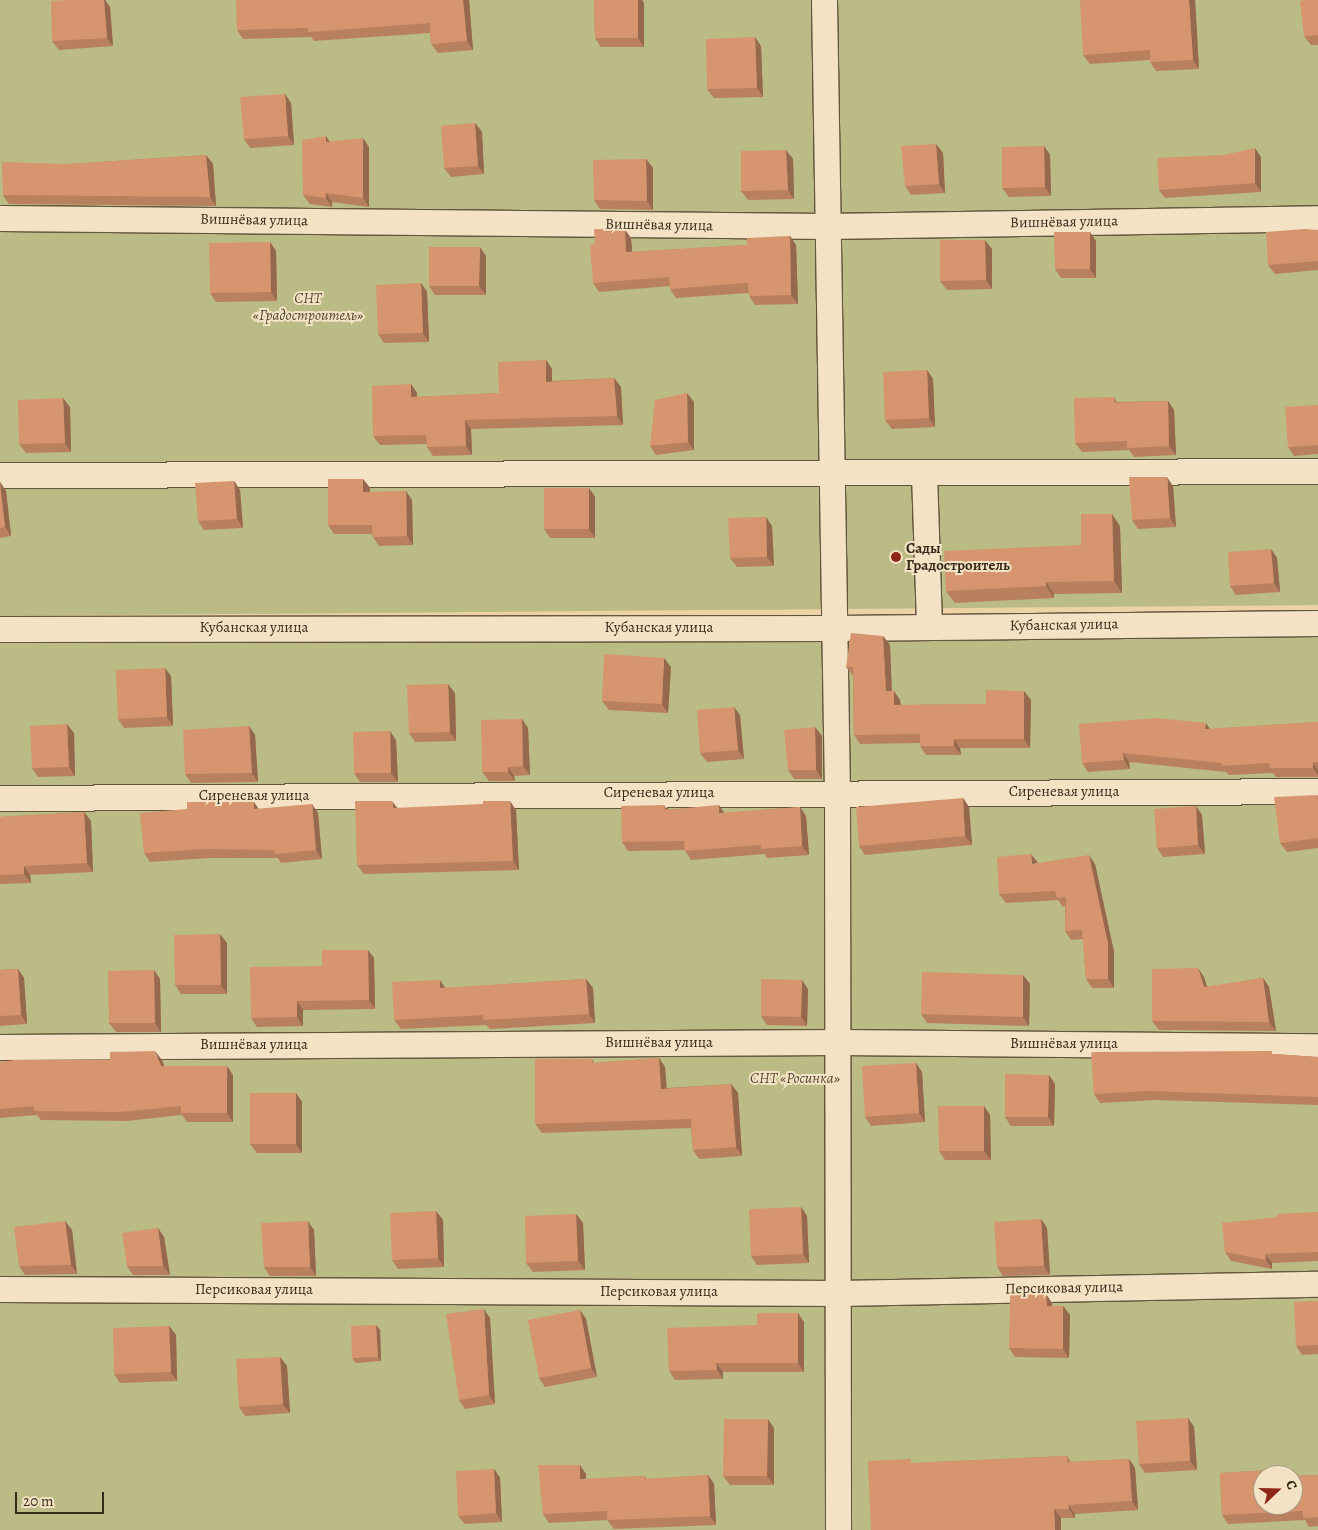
<!DOCTYPE html>
<meta charset="utf-8">
<style>
body{margin:0}
#map{position:relative;width:1318px;height:1530px;overflow:hidden;background:#ecd2a5;font-family:Alegreya,serif}
div>[style]{position:absolute}
.green>*{inset:0;background:#babb85}
.roads{filter:drop-shadow(1px 0 #63543d) drop-shadow(-1px 0 #63543d) drop-shadow(0 1px #63543d) drop-shadow(0 -1px #63543d)}
.street>*{height:25px;margin:-12.5px;padding:0 12.5px;transform-origin:12.5px;border-radius:12.5px;background:#f3e2c4}
.wall>*{inset:0;background:#b8805f}
.shaded-wall>*{inset:0;background:#96684d}
.building>*{inset:0;background:#d6956e}
.dots>*{width:14px;height:14px;translate:-50% -50%;box-sizing:border-box;border:2px solid #f3e2c4;border-radius:50%}
span{translate:-50% -50%;white-space:nowrap;text-align:center;line-height:1.15;-webkit-text-stroke:4px #f3e2c4;paint-order:stroke}
.street-label{font-size:15px;color:#352a1a}
.park-label{font-size:15px;color:#50472f;font-style:italic}
.poi-label{font-size:15px;color:#352a1a;font-weight:700}
.left{translate:0 -50%;text-align:left}
.north{position:absolute;left:1253px;top:1465px;width:50px;height:50px;box-sizing:border-box;background:#f3e2c4;border:1px solid #a79880;border-radius:50%;rotate:69deg;font-size:14px;font-weight:700;line-height:20px;text-align:center;color:#352a1a}
.north::after{content:'';display:block;margin:auto;width:18px;height:22px;background:#8f2418;clip-path:polygon(50% 0,100% 100%,50% 72%,0 100%)}
.scale{position:absolute;left:15px;top:1492px;width:89px;height:22px;box-sizing:border-box;border:2px solid #352a1a;border-top:0;padding-left:6px;font-size:15px;line-height:18px;white-space:nowrap;color:#352a1a;-webkit-text-stroke:4px #f3e2c4;paint-order:stroke}
</style>
<div id="map">
<div class="green">
<i style="clip-path:polygon(0 0,1318px 0,1318px 605px,0 616px)"></i>
<i style="clip-path:polygon(evenodd,1318px 623px,1318px 1530px,0 1530px,0 629px,1318px 623px,1263px 1475px,1293px 1475px,1293px 1505px,1263px 1505px,1263px 1475px)"></i>
</div>
<div class="roads">
<div class="street">
<i style="left:824px;top:0;width:792px;rotate:89.06deg"></i>
<i style="left:837px;top:792px;width:738px;rotate:89.92deg"></i>
<i style="left:0;top:218px;width:826px;rotate:0.55deg"></i>
<i style="left:826px;top:226px;width:492px;rotate:-0.9deg"></i>
<i style="left:924px;top:473px;width:154px;rotate:88.1deg"></i>
<i style="left:0;top:475px;width:1318px;rotate:-0.17deg"></i>
<i style="left:0;top:629px;width:835px;rotate:-0.07deg"></i>
<i style="left:835px;top:628px;width:483px;rotate:-0.6deg"></i>
<i style="left:0;top:798px;width:1318px;rotate:-0.3deg"></i>
<i style="left:0;top:1047px;width:838px;rotate:-0.34deg"></i>
<i style="left:838px;top:1042px;width:480px;rotate:0.5deg"></i>
<i style="left:0;top:1289px;width:839px;rotate:0.27deg"></i>
<i style="left:839px;top:1293px;width:479px;rotate:-1.1deg"></i>
</div>
</div>
<div class="wall">
<i style="clip-path:polygon(69px 0,105px 0,110px 7px,113px 46px,59px 50px,52px 41px)"></i>
<i style="clip-path:polygon(469px 0,473px 50px,438px 53px,431px 44px,430px 33px,314px 41px,311px 37px,243px 39px,237px 30px)"></i>
<i style="clip-path:polygon(594px 0,642px 0,644px 3px,644px 47px,601px 47px,595px 38px)"></i>
<i style="clip-path:polygon(1195px 0,1199px 69px,1156px 71px,1150px 62px,1150px 60px,1090px 64px,1083px 55px)"></i>
<i style="clip-path:polygon(1318px 0,1318px 45px,1311px 45px,1304px 36px)"></i>
<i style="clip-path:polygon(761px 46px,763px 97px,714px 98px,707px 89px)"></i>
<i style="clip-path:polygon(291px 103px,294px 145px,250px 148px,244px 139px)"></i>
<i style="clip-path:polygon(475px 123px,482px 132px,484px 174px,451px 177px,444px 168px)"></i>
<i style="clip-path:polygon(330px 142px,369px 147px,369px 207px,332px 202px,332px 207px,310px 204px,303px 195px)"></i>
<i style="clip-path:polygon(936px 144px,943px 153px,945px 193px,911px 195px,905px 186px)"></i>
<i style="clip-path:polygon(1044px 146px,1050px 155px,1051px 196px,1009px 197px,1002px 188px)"></i>
<i style="clip-path:polygon(786px 150px,793px 159px,794px 199px,748px 200px,741px 191px)"></i>
<i style="clip-path:polygon(206px 155px,213px 164px,216px 206px,9px 204px,3px 195px,68px 164px)"></i>
<i style="clip-path:polygon(1261px 157px,1261px 192px,1165px 198px,1159px 190px)"></i>
<i style="clip-path:polygon(646px 159px,653px 168px,653px 210px,600px 209px,594px 200px)"></i>
<i style="clip-path:polygon(625px 230px,631px 238px,632px 252px,747px 245px,790px 236px,796px 245px,798px 304px,755px 305px,749px 296px,749px 293px,676px 298px,670px 289px,670px 286px,599px 292px,593px 283px,595px 244px)"></i>
<i style="clip-path:polygon(1318px 230px,1318px 270px,1275px 274px,1268px 265px)"></i>
<i style="clip-path:polygon(1096px 241px,1096px 278px,1061px 278px,1055px 269px)"></i>
<i style="clip-path:polygon(270px 242px,276px 251px,277px 301px,216px 302px,210px 293px)"></i>
<i style="clip-path:polygon(992px 249px,992px 289px,947px 290px,940px 281px)"></i>
<i style="clip-path:polygon(486px 256px,486px 295px,435px 295px,429px 286px)"></i>
<i style="clip-path:polygon(421px 283px,427px 292px,429px 342px,384px 343px,378px 334px)"></i>
<i style="clip-path:polygon(546px 360px,552px 369px,552px 381px,614px 378px,621px 387px,623px 425px,471px 429px,472px 455px,433px 456px,427px 447px,427px 444px,380px 445px,373px 436px,411px 384px,417px 393px,417px 397px,499px 393px)"></i>
<i style="clip-path:polygon(927px 370px,933px 379px,935px 427px,892px 429px,885px 420px)"></i>
<i style="clip-path:polygon(1114px 397px,1117px 402px,1168px 401px,1174px 410px,1176px 455px,1134px 457px,1129px 450px,1082px 452px,1075px 443px)"></i>
<i style="clip-path:polygon(694px 402px,694px 450px,656px 455px,650px 446px)"></i>
<i style="clip-path:polygon(1318px 405px,1318px 454px,1294px 456px,1288px 447px)"></i>
<i style="clip-path:polygon(70px 407px,71px 452px,26px 453px,19px 444px)"></i>
<i style="clip-path:polygon(363px 479px,370px 488px,370px 492px,412px 500px,413px 545px,379px 546px,373px 537px,372px 534px,334px 534px,328px 525px)"></i>
<i style="clip-path:polygon(234px 481px,240px 490px,243px 528px,204px 530px,198px 521px)"></i>
<i style="clip-path:polygon(0 482px,6px 491px,11px 536px,0 538px)"></i>
<i style="clip-path:polygon(1173px 486px,1176px 527px,1138px 529px,1132px 520px)"></i>
<i style="clip-path:polygon(589px 488px,595px 497px,595px 538px,550px 538px,544px 529px)"></i>
<i style="clip-path:polygon(772px 526px,774px 566px,737px 567px,730px 558px)"></i>
<i style="clip-path:polygon(1120px 526px,1122px 593px,1054px 594px,1054px 598px,955px 603px,946px 591px,1081px 545px)"></i>
<i style="clip-path:polygon(1271px 549px,1277px 558px,1280px 592px,1236px 595px,1230px 586px)"></i>
<i style="clip-path:polygon(883px 636px,890px 645px,892px 691px,900px 700px,901px 705px,986px 704px,1024px 691px,1031px 700px,1030px 748px,960px 748px,961px 755px,926px 755px,920px 746px,920px 743px,860px 744px,854px 735px,853px 676px,846px 667px)"></i>
<i style="clip-path:polygon(671px 667px,668px 713px,609px 710px,602px 701px)"></i>
<i style="clip-path:polygon(171px 676px,173px 726px,124px 728px,118px 719px)"></i>
<i style="clip-path:polygon(455px 693px,456px 741px,415px 742px,409px 733px)"></i>
<i style="clip-path:polygon(740px 715px,744px 759px,707px 762px,700px 753px)"></i>
<i style="clip-path:polygon(1318px 722px,1318px 777px,1276px 777px,1273px 773px,1229px 775px,1226px 772px,1129px 762px,1130px 769px,1088px 772px,1082px 763px,1210px 729px)"></i>
<i style="clip-path:polygon(249px 726px,255px 735px,258px 782px,191px 783px,185px 774px)"></i>
<i style="clip-path:polygon(815px 727px,822px 736px,822px 779px,794px 779px,788px 770px)"></i>
<i style="clip-path:polygon(528px 728px,530px 775px,514px 776px,515px 781px,489px 781px,482px 772px)"></i>
<i style="clip-path:polygon(74px 733px,75px 776px,38px 777px,32px 768px)"></i>
<i style="clip-path:polygon(396px 740px,398px 782px,360px 782px,354px 773px)"></i>
<i style="clip-path:polygon(1317px 795px,1318px 796px,1318px 848px,1287px 852px,1280px 843px)"></i>
<i style="clip-path:polygon(963px 798px,969px 807px,972px 845px,865px 855px,859px 846px)"></i>
<i style="clip-path:polygon(254px 802px,258px 809px,318px 813px,322px 859px,281px 863px,278px 858px,209px 858px,150px 862px,144px 853px,187px 809px)"></i>
<i style="clip-path:polygon(664px 805px,667px 809px,724px 813px,800px 807px,806px 816px,809px 855px,767px 858px,765px 854px,691px 860px,685px 850px,628px 851px,622px 842px)"></i>
<i style="clip-path:polygon(1196px 806px,1202px 815px,1205px 854px,1163px 857px,1157px 848px)"></i>
<i style="clip-path:polygon(397px 808px,516px 810px,519px 870px,364px 874px,357px 865px)"></i>
<i style="clip-path:polygon(84px 812px,91px 821px,93px 872px,30px 875px,31px 883px,0 884px,0 817px)"></i>
<i style="clip-path:polygon(1037px 863px,1095px 864px,1114px 952px,1114px 988px,1092px 988px,1086px 979px,1083px 939px,1071px 940px,1065px 931px,1065px 906px,1063px 907px,1058px 900px,1006px 903px,999px 894px)"></i>
<i style="clip-path:polygon(227px 943px,227px 994px,181px 994px,175px 985px)"></i>
<i style="clip-path:polygon(374px 958px,375px 1009px,303px 1010px,303px 1026px,257px 1027px,251px 1018px,322px 966px)"></i>
<i style="clip-path:polygon(18px 969px,24px 978px,27px 1024px,0 1026px,0 970px)"></i>
<i style="clip-path:polygon(154px 970px,160px 979px,161px 1032px,116px 1032px,109px 1023px)"></i>
<i style="clip-path:polygon(1204px 977px,1207px 987px,1263px 978px,1269px 987px,1276px 1031px,1159px 1030px,1152px 1021px)"></i>
<i style="clip-path:polygon(586px 979px,593px 988px,595px 1023px,490px 1029px,486px 1025px,401px 1029px,394px 1020px,445px 988px)"></i>
<i style="clip-path:polygon(1030px 984px,1029px 1026px,927px 1023px,921px 1014px)"></i>
<i style="clip-path:polygon(808px 989px,807px 1026px,767px 1025px,761px 1016px)"></i>
<i style="clip-path:polygon(1274px 1054px,1318px 1057px,1318px 1105px,1155px 1100px,1100px 1103px,1094px 1094px)"></i>
<i style="clip-path:polygon(659px 1058px,665px 1067px,667px 1088px,731px 1084px,738px 1093px,742px 1156px,699px 1159px,693px 1150px,691px 1128px,542px 1133px,535px 1124px,592px 1059px,594px 1063px)"></i>
<i style="clip-path:polygon(162px 1060px,164px 1066px,233px 1075px,233px 1122px,187px 1122px,182px 1115px,127px 1121px,41px 1120px,37px 1115px,0 1118px,0 1062px)"></i>
<i style="clip-path:polygon(916px 1063px,922px 1072px,925px 1122px,871px 1126px,865px 1117px)"></i>
<i style="clip-path:polygon(1049px 1075px,1055px 1084px,1054px 1126px,1011px 1126px,1005px 1117px)"></i>
<i style="clip-path:polygon(296px 1093px,302px 1102px,302px 1153px,257px 1153px,250px 1144px)"></i>
<i style="clip-path:polygon(984px 1106px,990px 1115px,991px 1160px,945px 1160px,939px 1151px)"></i>
<i style="clip-path:polygon(801px 1207px,807px 1216px,809px 1263px,757px 1265px,751px 1256px)"></i>
<i style="clip-path:polygon(436px 1211px,443px 1220px,444px 1267px,398px 1269px,392px 1260px)"></i>
<i style="clip-path:polygon(1318px 1212px,1318px 1261px,1272px 1263px,1272px 1269px,1231px 1261px,1225px 1252px,1277px 1217px)"></i>
<i style="clip-path:polygon(576px 1214px,583px 1223px,585px 1270px,533px 1272px,526px 1263px)"></i>
<i style="clip-path:polygon(1041px 1219px,1047px 1228px,1050px 1275px,1003px 1276px,997px 1267px)"></i>
<i style="clip-path:polygon(65px 1221px,72px 1230px,77px 1274px,25px 1275px,19px 1266px)"></i>
<i style="clip-path:polygon(158px 1228px,164px 1237px,170px 1275px,133px 1275px,127px 1266px)"></i>
<i style="clip-path:polygon(314px 1230px,316px 1276px,270px 1276px,264px 1267px)"></i>
<i style="clip-path:polygon(1046px 1294px,1052px 1303px,1052px 1306px,1063px 1306px,1070px 1315px,1069px 1358px,1015px 1357px,1009px 1348px)"></i>
<i style="clip-path:polygon(1318px 1301px,1318px 1354px,1302px 1355px,1296px 1346px)"></i>
<i style="clip-path:polygon(580px 1310px,586px 1319px,597px 1377px,545px 1387px,539px 1378px)"></i>
<i style="clip-path:polygon(490px 1318px,495px 1404px,465px 1409px,459px 1400px)"></i>
<i style="clip-path:polygon(804px 1322px,804px 1372px,723px 1372px,723px 1379px,675px 1380px,669px 1371px)"></i>
<i style="clip-path:polygon(376px 1325px,380px 1330px,381px 1361px,356px 1363px,352px 1358px)"></i>
<i style="clip-path:polygon(169px 1326px,176px 1335px,177px 1381px,120px 1383px,114px 1374px)"></i>
<i style="clip-path:polygon(280px 1357px,287px 1366px,290px 1413px,245px 1416px,239px 1407px)"></i>
<i style="clip-path:polygon(1188px 1418px,1194px 1427px,1197px 1470px,1145px 1473px,1139px 1464px)"></i>
<i style="clip-path:polygon(774px 1428px,774px 1485px,730px 1485px,723px 1476px)"></i>
<i style="clip-path:polygon(1067px 1456px,1071px 1462px,1129px 1459px,1135px 1468px,1138px 1510px,1075px 1514px,1075px 1518px,1061px 1518px,914px 1463px)"></i>
<i style="clip-path:polygon(494px 1469px,500px 1478px,502px 1522px,465px 1524px,458px 1516px)"></i>
<i style="clip-path:polygon(1271px 1470px,1275px 1475px,1263px 1475px,1263px 1505px,1293px 1505px,1293px 1476px,1318px 1475px,1318px 1526px,1309px 1527px,1305px 1520px,1228px 1524px,1222px 1515px,1220px 1473px)"></i>
<i style="clip-path:polygon(586px 1474px,586px 1479px,645px 1476px,647px 1479px,708px 1475px,714px 1484px,716px 1525px,614px 1529px,607px 1520px,549px 1523px,543px 1514px)"></i>
</div>
<div class="shaded-wall">
<i style="clip-path:polygon(104px 0,105px 0,110px 7px,113px 46px,107px 38px)"></i>
<i style="clip-path:polygon(463px 0,469px 0,473px 50px,467px 41px)"></i>
<i style="clip-path:polygon(638px 0,642px 0,644px 3px,644px 47px,638px 38px)"></i>
<i style="clip-path:polygon(1189px 0,1195px 0,1199px 69px,1193px 60px)"></i>
<i style="clip-path:polygon(755px 37px,761px 46px,763px 97px,757px 88px)"></i>
<i style="clip-path:polygon(285px 94px,291px 103px,294px 145px,288px 136px)"></i>
<i style="clip-path:polygon(475px 123px,482px 132px,484px 174px,478px 166px)"></i>
<i style="clip-path:polygon(326px 136px,332px 145px,326px 142px)"></i>
<i style="clip-path:polygon(363px 138px,369px 147px,369px 207px,363px 198px)"></i>
<i style="clip-path:polygon(936px 144px,943px 153px,945px 193px,939px 184px)"></i>
<i style="clip-path:polygon(1044px 146px,1050px 155px,1051px 196px,1045px 187px)"></i>
<i style="clip-path:polygon(1255px 148px,1261px 157px,1261px 192px,1255px 183px)"></i>
<i style="clip-path:polygon(786px 150px,793px 159px,794px 199px,788px 190px)"></i>
<i style="clip-path:polygon(206px 155px,213px 164px,216px 206px,210px 197px)"></i>
<i style="clip-path:polygon(646px 159px,653px 168px,653px 210px,647px 201px)"></i>
<i style="clip-path:polygon(326px 193px,332px 202px,332px 207px,326px 198px)"></i>
<i style="clip-path:polygon(625px 230px,631px 238px,633px 261px,626px 252px)"></i>
<i style="clip-path:polygon(1090px 232px,1096px 241px,1096px 278px,1090px 269px)"></i>
<i style="clip-path:polygon(790px 236px,796px 245px,798px 304px,791px 295px)"></i>
<i style="clip-path:polygon(985px 240px,992px 249px,992px 289px,986px 280px)"></i>
<i style="clip-path:polygon(270px 242px,276px 251px,277px 301px,271px 292px)"></i>
<i style="clip-path:polygon(480px 247px,486px 256px,486px 295px,479px 286px)"></i>
<i style="clip-path:polygon(421px 283px,427px 292px,429px 342px,423px 333px)"></i>
<i style="clip-path:polygon(546px 360px,552px 369px,552px 391px,546px 382px)"></i>
<i style="clip-path:polygon(927px 370px,933px 379px,935px 427px,929px 418px)"></i>
<i style="clip-path:polygon(614px 378px,621px 387px,623px 425px,617px 416px)"></i>
<i style="clip-path:polygon(411px 384px,417px 393px,417px 406px,411px 397px)"></i>
<i style="clip-path:polygon(687px 393px,694px 402px,694px 450px,688px 442px)"></i>
<i style="clip-path:polygon(63px 398px,70px 407px,71px 452px,65px 443px)"></i>
<i style="clip-path:polygon(1168px 401px,1174px 410px,1176px 455px,1169px 446px)"></i>
<i style="clip-path:polygon(465px 420px,471px 429px,472px 455px,466px 446px)"></i>
<i style="clip-path:polygon(1167px 477px,1173px 486px,1176px 527px,1170px 518px)"></i>
<i style="clip-path:polygon(363px 479px,370px 488px,369px 501px,363px 492px)"></i>
<i style="clip-path:polygon(234px 481px,240px 490px,243px 528px,237px 519px)"></i>
<i style="clip-path:polygon(0 482px,6px 491px,11px 536px,5px 527px)"></i>
<i style="clip-path:polygon(589px 488px,595px 497px,595px 538px,589px 529px)"></i>
<i style="clip-path:polygon(406px 491px,412px 500px,413px 545px,407px 536px)"></i>
<i style="clip-path:polygon(1112px 514px,1120px 526px,1122px 593px,1114px 581px)"></i>
<i style="clip-path:polygon(766px 517px,772px 526px,774px 566px,767px 557px)"></i>
<i style="clip-path:polygon(1271px 549px,1277px 558px,1280px 592px,1274px 583px)"></i>
<i style="clip-path:polygon(1046px 582px,1054px 594px,1054px 598px,1046px 586px)"></i>
<i style="clip-path:polygon(883px 636px,890px 645px,892px 700px,886px 691px)"></i>
<i style="clip-path:polygon(664px 658px,671px 667px,668px 713px,662px 704px)"></i>
<i style="clip-path:polygon(165px 668px,171px 676px,173px 726px,167px 717px)"></i>
<i style="clip-path:polygon(448px 684px,455px 693px,456px 741px,450px 732px)"></i>
<i style="clip-path:polygon(894px 691px,900px 700px,901px 714px,894px 705px)"></i>
<i style="clip-path:polygon(1024px 691px,1031px 700px,1030px 748px,1024px 739px)"></i>
<i style="clip-path:polygon(734px 707px,740px 715px,744px 759px,738px 750px)"></i>
<i style="clip-path:polygon(522px 719px,528px 728px,530px 775px,523px 766px)"></i>
<i style="clip-path:polygon(1206px 723px,1212px 732px,1205px 729px)"></i>
<i style="clip-path:polygon(67px 724px,74px 733px,75px 776px,69px 767px)"></i>
<i style="clip-path:polygon(249px 726px,255px 735px,258px 782px,252px 773px)"></i>
<i style="clip-path:polygon(815px 727px,822px 736px,822px 779px,816px 770px)"></i>
<i style="clip-path:polygon(390px 731px,396px 740px,398px 782px,391px 773px)"></i>
<i style="clip-path:polygon(954px 739px,960px 748px,961px 755px,954px 746px)"></i>
<i style="clip-path:polygon(1123px 753px,1129px 762px,1130px 769px,1124px 760px)"></i>
<i style="clip-path:polygon(1313px 762px,1318px 770px,1318px 775px,1313px 768px)"></i>
<i style="clip-path:polygon(508px 767px,514px 776px,515px 781px,508px 772px)"></i>
<i style="clip-path:polygon(963px 798px,969px 807px,972px 845px,965px 836px)"></i>
<i style="clip-path:polygon(392px 801px,399px 810px,393px 808px)"></i>
<i style="clip-path:polygon(510px 801px,516px 810px,519px 870px,513px 861px)"></i>
<i style="clip-path:polygon(254px 802px,260px 811px,254px 809px)"></i>
<i style="clip-path:polygon(312px 804px,318px 813px,322px 859px,316px 850px)"></i>
<i style="clip-path:polygon(719px 805px,725px 814px,719px 813px)"></i>
<i style="clip-path:polygon(1196px 806px,1202px 815px,1205px 854px,1198px 845px)"></i>
<i style="clip-path:polygon(800px 807px,806px 816px,809px 855px,802px 846px)"></i>
<i style="clip-path:polygon(84px 812px,91px 821px,93px 872px,87px 863px)"></i>
<i style="clip-path:polygon(1031px 854px,1038px 863px,1032px 864px)"></i>
<i style="clip-path:polygon(1089px 855px,1095px 864px,1114px 952px,1114px 988px,1108px 979px)"></i>
<i style="clip-path:polygon(24px 866px,30px 875px,31px 883px,24px 874px)"></i>
<i style="clip-path:polygon(220px 934px,227px 943px,227px 994px,221px 985px)"></i>
<i style="clip-path:polygon(368px 950px,374px 958px,375px 1009px,369px 1000px)"></i>
<i style="clip-path:polygon(1198px 968px,1204px 977px,1210px 996px,1204px 987px)"></i>
<i style="clip-path:polygon(18px 969px,24px 978px,27px 1024px,21px 1015px)"></i>
<i style="clip-path:polygon(154px 970px,160px 979px,161px 1032px,155px 1023px)"></i>
<i style="clip-path:polygon(1023px 975px,1030px 984px,1029px 1026px,1023px 1017px)"></i>
<i style="clip-path:polygon(1263px 978px,1269px 987px,1276px 1031px,1269px 1022px)"></i>
<i style="clip-path:polygon(586px 979px,593px 988px,595px 1023px,589px 1014px)"></i>
<i style="clip-path:polygon(440px 980px,446px 989px,440px 988px)"></i>
<i style="clip-path:polygon(802px 980px,808px 989px,807px 1026px,801px 1017px)"></i>
<i style="clip-path:polygon(297px 1001px,303px 1010px,303px 1026px,297px 1017px)"></i>
<i style="clip-path:polygon(155px 1051px,162px 1060px,167px 1075px,161px 1066px)"></i>
<i style="clip-path:polygon(659px 1058px,665px 1067px,667px 1098px,661px 1089px)"></i>
<i style="clip-path:polygon(916px 1063px,922px 1072px,925px 1122px,919px 1113px)"></i>
<i style="clip-path:polygon(227px 1066px,233px 1075px,233px 1122px,227px 1113px)"></i>
<i style="clip-path:polygon(1049px 1075px,1055px 1084px,1054px 1126px,1048px 1117px)"></i>
<i style="clip-path:polygon(731px 1084px,738px 1093px,742px 1156px,736px 1147px)"></i>
<i style="clip-path:polygon(296px 1093px,302px 1102px,302px 1153px,296px 1144px)"></i>
<i style="clip-path:polygon(984px 1106px,990px 1115px,991px 1160px,984px 1151px)"></i>
<i style="clip-path:polygon(801px 1207px,807px 1216px,809px 1263px,803px 1254px)"></i>
<i style="clip-path:polygon(436px 1211px,443px 1220px,444px 1267px,438px 1258px)"></i>
<i style="clip-path:polygon(576px 1214px,583px 1223px,585px 1270px,578px 1261px)"></i>
<i style="clip-path:polygon(1041px 1219px,1047px 1228px,1050px 1275px,1044px 1266px)"></i>
<i style="clip-path:polygon(65px 1221px,72px 1230px,77px 1274px,71px 1265px)"></i>
<i style="clip-path:polygon(308px 1221px,314px 1230px,316px 1276px,310px 1267px)"></i>
<i style="clip-path:polygon(158px 1228px,164px 1237px,170px 1275px,163px 1266px)"></i>
<i style="clip-path:polygon(1265px 1254px,1272px 1263px,1272px 1269px,1266px 1260px)"></i>
<i style="clip-path:polygon(1046px 1294px,1052px 1303px,1053px 1315px,1047px 1306px)"></i>
<i style="clip-path:polygon(1063px 1306px,1070px 1315px,1069px 1358px,1063px 1349px)"></i>
<i style="clip-path:polygon(484px 1309px,490px 1318px,495px 1404px,489px 1395px)"></i>
<i style="clip-path:polygon(580px 1310px,586px 1319px,597px 1377px,591px 1368px)"></i>
<i style="clip-path:polygon(798px 1313px,804px 1322px,804px 1372px,798px 1363px)"></i>
<i style="clip-path:polygon(376px 1325px,380px 1330px,381px 1361px,378px 1357px)"></i>
<i style="clip-path:polygon(169px 1326px,176px 1335px,177px 1381px,171px 1372px)"></i>
<i style="clip-path:polygon(280px 1357px,287px 1366px,290px 1413px,283px 1404px)"></i>
<i style="clip-path:polygon(716px 1363px,723px 1372px,723px 1379px,717px 1370px)"></i>
<i style="clip-path:polygon(1188px 1418px,1194px 1427px,1197px 1470px,1190px 1461px)"></i>
<i style="clip-path:polygon(768px 1419px,774px 1428px,774px 1485px,767px 1476px)"></i>
<i style="clip-path:polygon(1129px 1459px,1135px 1468px,1138px 1510px,1132px 1501px)"></i>
<i style="clip-path:polygon(580px 1465px,586px 1474px,586px 1488px,580px 1479px)"></i>
<i style="clip-path:polygon(494px 1469px,500px 1478px,502px 1522px,496px 1513px)"></i>
<i style="clip-path:polygon(708px 1475px,714px 1484px,716px 1525px,710px 1516px)"></i>
<i style="clip-path:polygon(1068px 1505px,1075px 1514px,1075px 1518px,1069px 1509px)"></i>
<i style="clip-path:polygon(1054px 1509px,1061px 1518px,1061px 1530px,1055px 1530px)"></i>
</div>
<div class="building">
<i style="clip-path:polygon(69px 0,104px 0,107px 38px,52px 41px,51px 1px)"></i>
<i style="clip-path:polygon(236px 0,463px 0,467px 41px,431px 44px,430px 23px,308px 32px,308px 28px,237px 30px)"></i>
<i style="clip-path:polygon(594px 0,638px 0,638px 38px,595px 38px)"></i>
<i style="clip-path:polygon(1080px 0,1189px 0,1193px 60px,1150px 62px,1150px 50px,1083px 55px)"></i>
<i style="clip-path:polygon(1307px 0,1318px 0,1318px 35px,1304px 36px,1300px 1px)"></i>
<i style="clip-path:polygon(755px 37px,757px 88px,707px 89px,706px 39px)"></i>
<i style="clip-path:polygon(285px 94px,288px 136px,244px 139px,240px 97px)"></i>
<i style="clip-path:polygon(475px 123px,478px 166px,444px 168px,441px 126px)"></i>
<i style="clip-path:polygon(326px 136px,326px 142px,363px 138px,363px 198px,326px 193px,326px 198px,303px 195px,302px 140px)"></i>
<i style="clip-path:polygon(936px 144px,939px 184px,905px 186px,901px 146px)"></i>
<i style="clip-path:polygon(1044px 146px,1045px 187px,1002px 188px,1002px 147px)"></i>
<i style="clip-path:polygon(1255px 148px,1255px 183px,1159px 190px,1157px 158px,1223px 155px)"></i>
<i style="clip-path:polygon(786px 150px,788px 190px,741px 191px,741px 151px)"></i>
<i style="clip-path:polygon(206px 155px,210px 197px,3px 195px,2px 162px,68px 164px)"></i>
<i style="clip-path:polygon(646px 159px,647px 201px,594px 200px,593px 160px)"></i>
<i style="clip-path:polygon(594px 229px,625px 230px,626px 252px,747px 245px,747px 238px,790px 236px,791px 295px,749px 296px,748px 283px,670px 289px,669px 277px,593px 283px,590px 245px,595px 244px)"></i>
<i style="clip-path:polygon(1305px 229px,1318px 230px,1318px 261px,1268px 265px,1266px 232px)"></i>
<i style="clip-path:polygon(1054px 232px,1090px 232px,1090px 269px,1055px 269px)"></i>
<i style="clip-path:polygon(940px 240px,985px 240px,986px 280px,940px 281px)"></i>
<i style="clip-path:polygon(270px 242px,271px 292px,210px 293px,209px 243px)"></i>
<i style="clip-path:polygon(429px 247px,480px 247px,479px 286px,429px 286px)"></i>
<i style="clip-path:polygon(421px 283px,423px 333px,378px 334px,376px 285px)"></i>
<i style="clip-path:polygon(546px 360px,546px 382px,614px 378px,617px 416px,465px 420px,466px 446px,427px 447px,426px 435px,373px 436px,372px 386px,411px 384px,411px 397px,499px 393px,498px 362px)"></i>
<i style="clip-path:polygon(927px 370px,929px 418px,885px 420px,883px 372px)"></i>
<i style="clip-path:polygon(687px 393px,688px 442px,650px 446px,655px 400px)"></i>
<i style="clip-path:polygon(1114px 397px,1114px 403px,1168px 401px,1169px 446px,1127px 448px,1127px 441px,1075px 443px,1074px 398px)"></i>
<i style="clip-path:polygon(63px 398px,65px 443px,19px 444px,18px 400px)"></i>
<i style="clip-path:polygon(1318px 405px,1318px 445px,1288px 447px,1285px 407px)"></i>
<i style="clip-path:polygon(1129px 477px,1167px 477px,1170px 518px,1132px 520px)"></i>
<i style="clip-path:polygon(328px 479px,363px 479px,363px 492px,406px 491px,407px 536px,373px 537px,372px 525px,328px 525px)"></i>
<i style="clip-path:polygon(234px 481px,237px 519px,198px 521px,195px 483px)"></i>
<i style="clip-path:polygon(0 483px,5px 527px,0 528px)"></i>
<i style="clip-path:polygon(544px 488px,589px 488px,589px 529px,544px 529px)"></i>
<i style="clip-path:polygon(1081px 514px,1112px 514px,1114px 581px,1046px 582px,1046px 586px,946px 591px,944px 551px,1081px 545px)"></i>
<i style="clip-path:polygon(766px 517px,767px 557px,730px 558px,728px 518px)"></i>
<i style="clip-path:polygon(1271px 549px,1274px 583px,1230px 586px,1228px 552px)"></i>
<i style="clip-path:polygon(851px 633px,883px 636px,886px 691px,894px 691px,894px 705px,986px 704px,986px 690px,1024px 691px,1024px 739px,954px 739px,954px 746px,920px 746px,920px 734px,854px 735px,853px 667px,846px 667px)"></i>
<i style="clip-path:polygon(604px 654px,664px 658px,662px 704px,602px 701px)"></i>
<i style="clip-path:polygon(165px 668px,167px 717px,118px 719px,116px 670px)"></i>
<i style="clip-path:polygon(448px 684px,450px 732px,409px 733px,407px 685px)"></i>
<i style="clip-path:polygon(734px 707px,738px 750px,700px 753px,697px 710px)"></i>
<i style="clip-path:polygon(1157px 718px,1206px 723px,1205px 729px,1318px 722px,1318px 762px,1313px 762px,1313px 768px,1270px 768px,1269px 763px,1222px 766px,1222px 763px,1123px 753px,1124px 760px,1082px 763px,1079px 724px)"></i>
<i style="clip-path:polygon(522px 719px,523px 766px,508px 767px,508px 772px,482px 772px,481px 720px)"></i>
<i style="clip-path:polygon(67px 724px,69px 767px,32px 768px,30px 726px)"></i>
<i style="clip-path:polygon(249px 726px,252px 773px,185px 774px,183px 730px)"></i>
<i style="clip-path:polygon(815px 727px,816px 770px,788px 770px,784px 730px)"></i>
<i style="clip-path:polygon(390px 731px,391px 773px,354px 773px,353px 732px)"></i>
<i style="clip-path:polygon(1317px 795px,1318px 802px,1318px 838px,1280px 843px,1274px 797px)"></i>
<i style="clip-path:polygon(963px 798px,965px 836px,859px 846px,856px 807px)"></i>
<i style="clip-path:polygon(355px 801px,392px 801px,393px 808px,483px 804px,483px 801px,510px 801px,513px 861px,357px 865px)"></i>
<i style="clip-path:polygon(187px 802px,254px 802px,254px 809px,312px 804px,316px 850px,275px 854px,274px 850px,203px 849px,144px 853px,140px 813px,187px 809px)"></i>
<i style="clip-path:polygon(664px 805px,664px 810px,719px 805px,719px 813px,800px 807px,802px 846px,761px 849px,761px 845px,685px 851px,684px 841px,622px 842px,621px 806px)"></i>
<i style="clip-path:polygon(1196px 806px,1198px 845px,1157px 848px,1154px 809px)"></i>
<i style="clip-path:polygon(84px 812px,87px 863px,24px 866px,24px 874px,0 875px,0 817px)"></i>
<i style="clip-path:polygon(1031px 854px,1032px 864px,1089px 855px,1108px 943px,1108px 979px,1086px 979px,1082px 930px,1065px 931px,1066px 897px,1057px 898px,1055px 891px,999px 894px,997px 857px)"></i>
<i style="clip-path:polygon(220px 934px,221px 985px,175px 985px,174px 935px)"></i>
<i style="clip-path:polygon(322px 950px,368px 950px,369px 1000px,297px 1001px,297px 1017px,251px 1018px,250px 967px,322px 966px)"></i>
<i style="clip-path:polygon(1198px 968px,1204px 987px,1263px 978px,1269px 1022px,1152px 1021px,1152px 969px)"></i>
<i style="clip-path:polygon(18px 969px,21px 1015px,0 1016px,0 970px)"></i>
<i style="clip-path:polygon(154px 970px,155px 1023px,109px 1023px,108px 971px)"></i>
<i style="clip-path:polygon(922px 972px,1023px 975px,1023px 1017px,921px 1014px)"></i>
<i style="clip-path:polygon(586px 979px,589px 1014px,483px 1020px,483px 1015px,394px 1020px,392px 982px,440px 980px,440px 988px)"></i>
<i style="clip-path:polygon(761px 979px,802px 980px,801px 1017px,761px 1016px)"></i>
<i style="clip-path:polygon(155px 1051px,161px 1066px,227px 1066px,227px 1113px,181px 1113px,181px 1106px,120px 1112px,34px 1111px,34px 1106px,0 1109px,0 1062px,14px 1060px,110px 1060px,110px 1052px)"></i>
<i style="clip-path:polygon(1272px 1051px,1272px 1054px,1318px 1057px,1318px 1097px,1148px 1091px,1094px 1094px,1091px 1052px)"></i>
<i style="clip-path:polygon(659px 1058px,661px 1089px,731px 1084px,736px 1147px,693px 1150px,691px 1119px,535px 1124px,535px 1059px,592px 1059px,592px 1063px)"></i>
<i style="clip-path:polygon(916px 1063px,919px 1113px,865px 1117px,862px 1066px)"></i>
<i style="clip-path:polygon(1005px 1074px,1049px 1075px,1048px 1117px,1005px 1117px)"></i>
<i style="clip-path:polygon(250px 1093px,296px 1093px,296px 1144px,250px 1144px)"></i>
<i style="clip-path:polygon(938px 1106px,984px 1106px,984px 1151px,939px 1151px)"></i>
<i style="clip-path:polygon(801px 1207px,803px 1254px,751px 1256px,749px 1209px)"></i>
<i style="clip-path:polygon(436px 1211px,438px 1258px,392px 1260px,390px 1213px)"></i>
<i style="clip-path:polygon(1318px 1212px,1318px 1252px,1265px 1254px,1266px 1260px,1225px 1252px,1222px 1223px,1277px 1217px,1277px 1214px)"></i>
<i style="clip-path:polygon(576px 1214px,578px 1261px,526px 1263px,525px 1216px)"></i>
<i style="clip-path:polygon(1041px 1219px,1044px 1266px,997px 1267px,994px 1222px)"></i>
<i style="clip-path:polygon(65px 1221px,71px 1265px,19px 1266px,14px 1227px)"></i>
<i style="clip-path:polygon(308px 1221px,310px 1267px,264px 1267px,261px 1223px)"></i>
<i style="clip-path:polygon(158px 1228px,163px 1266px,127px 1266px,122px 1233px)"></i>
<i style="clip-path:polygon(1046px 1294px,1047px 1306px,1063px 1306px,1063px 1349px,1009px 1348px,1010px 1295px)"></i>
<i style="clip-path:polygon(1318px 1301px,1318px 1345px,1296px 1346px,1294px 1302px)"></i>
<i style="clip-path:polygon(484px 1309px,489px 1395px,459px 1400px,446px 1314px)"></i>
<i style="clip-path:polygon(580px 1310px,591px 1368px,539px 1378px,528px 1320px)"></i>
<i style="clip-path:polygon(757px 1313px,798px 1313px,798px 1363px,716px 1363px,717px 1370px,669px 1371px,667px 1328px,757px 1325px)"></i>
<i style="clip-path:polygon(376px 1325px,378px 1357px,352px 1358px,351px 1326px)"></i>
<i style="clip-path:polygon(169px 1326px,171px 1372px,114px 1374px,113px 1328px)"></i>
<i style="clip-path:polygon(280px 1357px,283px 1404px,239px 1407px,236px 1359px)"></i>
<i style="clip-path:polygon(1188px 1418px,1190px 1461px,1139px 1464px,1136px 1421px)"></i>
<i style="clip-path:polygon(724px 1419px,768px 1419px,767px 1476px,723px 1476px)"></i>
<i style="clip-path:polygon(1067px 1456px,1067px 1462px,1129px 1459px,1132px 1501px,1068px 1505px,1069px 1509px,1054px 1509px,1055px 1530px,871px 1530px,868px 1461px,911px 1459px,911px 1463px)"></i>
<i style="clip-path:polygon(538px 1465px,580px 1465px,580px 1479px,645px 1476px,645px 1479px,708px 1475px,710px 1516px,607px 1520px,607px 1511px,543px 1514px)"></i>
<i style="clip-path:polygon(494px 1469px,496px 1513px,458px 1516px,456px 1471px)"></i>
<i style="clip-path:polygon(1271px 1470px,1272px 1475px,1263px 1475px,1263px 1505px,1293px 1505px,1293px 1476px,1318px 1475px,1318px 1517px,1303px 1518px,1303px 1511px,1222px 1515px,1220px 1473px)"></i>
</div>
<div class="dots">
<i style="left:896px;top:557px;background:#8f2418"></i>
</div>
<div class="street-label">
<span style="left:254px;top:220px;rotate:1deg">Вишнёвая улица</span>
<span style="left:1064px;top:222px;rotate:-1deg">Вишнёвая улица</span>
<span style="left:659px;top:225px;rotate:1deg">Вишнёвая улица</span>
<span style="left:1064px;top:625px;rotate:-1deg">Кубанская улица</span>
<span style="left:254px;top:628px">Кубанская улица</span>
<span style="left:659px;top:628px">Кубанская улица</span>
<span style="left:1064px;top:792px">Сиреневая улица</span>
<span style="left:659px;top:793px">Сиреневая улица</span>
<span style="left:254px;top:796px">Сиреневая улица</span>
<span style="left:659px;top:1043px">Вишнёвая улица</span>
<span style="left:1064px;top:1044px">Вишнёвая улица</span>
<span style="left:254px;top:1045px">Вишнёвая улица</span>
<span style="left:1064px;top:1288px;rotate:-1deg">Персиковая улица</span>
<span style="left:254px;top:1290px">Персиковая улица</span>
<span style="left:659px;top:1292px">Персиковая улица</span>
</div>
<div class="park-label">
<span style="left:308px;top:307px">СНТ<br>«Градостроитель»</span>
<span style="left:795px;top:1079px">СНТ «Росинка»</span>
</div>
<div class="poi-label">
<span class="left" style="left:906px;top:557px">Сады<br>Градостроитель</span>
</div>
<div class="north">С</div>
<div class="scale">20 m</div>
</div>
